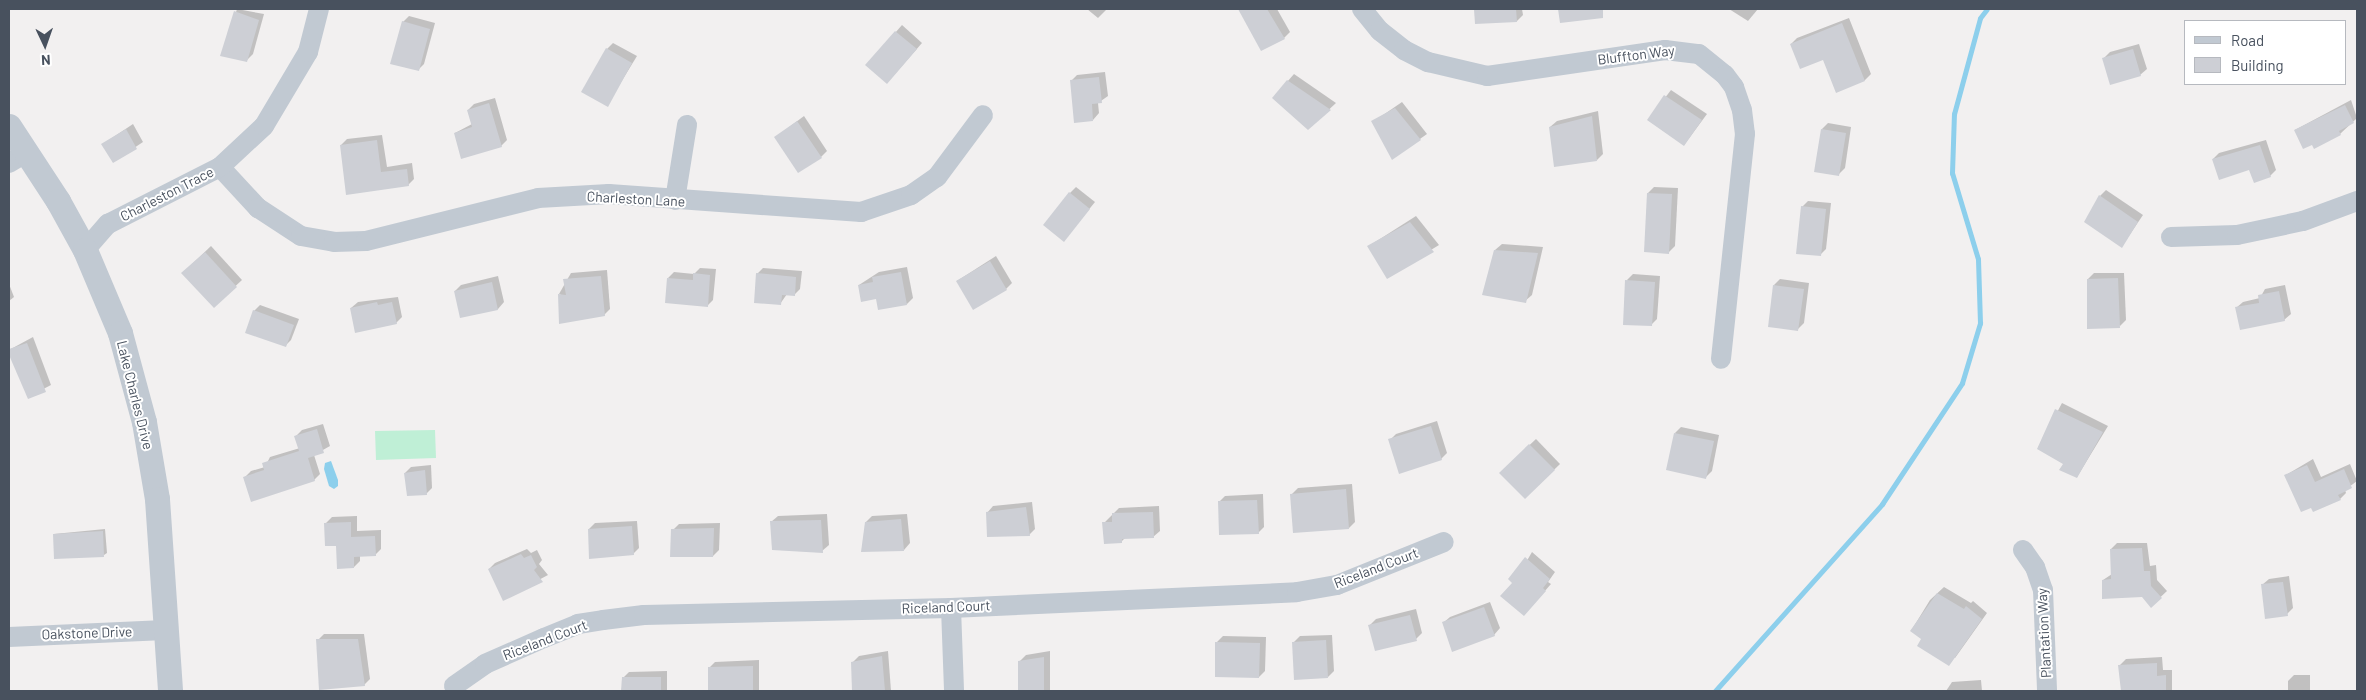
<!DOCTYPE html>
<style>
body{margin:0}
#map{position:relative;width:2366px;height:700px;overflow:hidden;background:#f2f0f0;font-family:Barlow,sans-serif}
div>[style]{position:absolute}
.green>*{inset:0;background:#bfefd6}
.water>*{inset:0;background:#8dcfec}
.shadow>*{inset:0;background:#0003}
.stream>*{height:5px;margin:-2.5px;padding:0 2.5px;transform-origin:2.5px;border-radius:2.5px;background:#8dcfec}
.building>*{inset:0;background:#cdcfd5}
.minor>*{height:20px;margin:-10px;padding:0 10px;transform-origin:10px;border-radius:10px;background:#c1c9d2}
.tertiary>*{height:25px;margin:-12.5px;padding:0 12.5px;transform-origin:12.5px;border-radius:12.5px;background:#c1c9d2}
span{translate:-50% -50%;white-space:nowrap;text-align:center;line-height:1.15;-webkit-text-stroke:4px #fff;paint-order:stroke}
.street-label{font-size:14px;color:#48515e}
.frame{position:absolute;inset:0;border:10px solid #48515e;pointer-events:none}
.legend{position:absolute;left:2184px;top:20px;width:162px;height:65px;box-sizing:border-box;background:#fff;border:1px solid #b6b9bf;margin:0;padding:6px 9px;list-style:none;font-size:15px;color:#48515e}
.legend li{display:flex;align-items:center;gap:10px;height:25px}
.legend b{width:25px;border:1px solid #b6b9bf}
.north{position:absolute;left:20px;top:20px;width:50px;height:50px;-webkit-text-stroke:4px #fff;paint-order:stroke;rotate:177deg;font-size:14px;font-weight:700;line-height:20px;text-align:center;color:#48515e}
.north::after{content:'';display:block;margin:auto;width:18px;height:22px;background:#48515e;clip-path:polygon(50% 0,100% 100%,50% 72%,0 100%)}
</style>
<div id="map">
<div class="green">
<i style="clip-path:polygon(435px 430px,436px 458px,376px 460px,375px 431px)"></i>
</div>
<div class="water">
<i style="clip-path:polygon(331px 461px,338px 480px,338px 486px,334px 489px,329px 486px,324px 469px,325px 463px)"></i>
</div>
<div class="shadow">
<i style="clip-path:polygon(237px 9px,264px 14px,253px 54px,246px 61px,222px 55px)"></i>
<i style="clip-path:polygon(1087px 9px,1107px 9px,1098px 18px)"></i>
<i style="clip-path:polygon(1245px 9px,1277px 9px,1290px 32px,1284px 38px,1241px 13px)"></i>
<i style="clip-path:polygon(1475px 9px,1522px 9px,1523px 15px,1517px 21px,1476px 23px)"></i>
<i style="clip-path:polygon(1729px 9px,1758px 9px,1748px 21px)"></i>
<i style="clip-path:polygon(409px 16px,435px 23px,424px 64px,418px 70px,403px 22px)"></i>
<i style="clip-path:polygon(1849px 18px,1871px 74px,1865px 80px,1836px 91px,1823px 58px,1791px 44px,1797px 38px)"></i>
<i style="clip-path:polygon(902px 25px,922px 43px,893px 76px,867px 65px)"></i>
<i style="clip-path:polygon(613px 43px,637px 56px,607px 105px,607px 49px)"></i>
<i style="clip-path:polygon(2139px 44px,2147px 69px,2140px 75px,2104px 58px,2110px 52px)"></i>
<i style="clip-path:polygon(1105px 72px,1108px 96px,1098px 103px,1099px 113px,1093px 120px,1071px 81px,1077px 75px)"></i>
<i style="clip-path:polygon(1294px 74px,1336px 103px,1308px 129px,1273px 98px)"></i>
<i style="clip-path:polygon(1671px 90px,1707px 114px,1684px 145px,1648px 120px)"></i>
<i style="clip-path:polygon(495px 98px,507px 140px,501px 146px,455px 133px,472px 124px,468px 110px,474px 104px)"></i>
<i style="clip-path:polygon(2351px 100px,2357px 118px,2340px 134px,2295px 130px)"></i>
<i style="clip-path:polygon(1402px 102px,1427px 134px,1393px 158px,1373px 122px)"></i>
<i style="clip-path:polygon(1598px 111px,1603px 154px,1597px 160px,1550px 127px,1557px 121px)"></i>
<i style="clip-path:polygon(804px 116px,827px 151px,821px 157px,776px 137px)"></i>
<i style="clip-path:polygon(1828px 123px,1851px 127px,1845px 168px,1839px 174px,1822px 129px)"></i>
<i style="clip-path:polygon(133px 124px,143px 142px,113px 162px,103px 144px)"></i>
<i style="clip-path:polygon(382px 135px,387px 167px,412px 163px,414px 179px,408px 185px,348px 193px,341px 145px,347px 139px)"></i>
<i style="clip-path:polygon(2266px 140px,2276px 170px,2270px 176px,2213px 159px,2219px 153px)"></i>
<i style="clip-path:polygon(1076px 187px,1095px 202px,1064px 240px,1070px 193px)"></i>
<i style="clip-path:polygon(1654px 187px,1678px 188px,1675px 246px,1669px 252px,1648px 193px)"></i>
<i style="clip-path:polygon(2106px 190px,2143px 215px,2122px 246px,2100px 196px)"></i>
<i style="clip-path:polygon(1808px 201px,1831px 203px,1826px 249px,1820px 255px,1802px 207px)"></i>
<i style="clip-path:polygon(1416px 216px,1439px 245px,1387px 277px,1369px 246px)"></i>
<i style="clip-path:polygon(1502px 244px,1543px 247px,1532px 295px,1525px 301px,1495px 250px)"></i>
<i style="clip-path:polygon(211px 246px,242px 280px,214px 306px,189px 267px)"></i>
<i style="clip-path:polygon(996px 256px,1012px 283px,1006px 289px,957px 281px)"></i>
<i style="clip-path:polygon(907px 267px,913px 298px,907px 304px,859px 285px,879px 272px)"></i>
<i style="clip-path:polygon(700px 268px,716px 269px,713px 300px,707px 306px,668px 278px,674px 272px,694px 274px)"></i>
<i style="clip-path:polygon(763px 268px,802px 271px,800px 289px,794px 295px,787px 294px,780px 304px,757px 274px)"></i>
<i style="clip-path:polygon(607px 270px,610px 309px,604px 315px,559px 294px,571px 273px)"></i>
<i style="clip-path:polygon(2094px 273px,2124px 273px,2126px 320px,2120px 326px,2088px 279px)"></i>
<i style="clip-path:polygon(1633px 274px,1660px 276px,1657px 319px,1651px 325px,1627px 280px)"></i>
<i style="clip-path:polygon(498px 276px,504px 302px,498px 309px,461px 317px,455px 291px,461px 285px)"></i>
<i style="clip-path:polygon(1780px 279px,1809px 283px,1804px 323px,1798px 329px,1774px 285px)"></i>
<i style="clip-path:polygon(9px 284px,14px 297px,9px 301px)"></i>
<i style="clip-path:polygon(2285px 285px,2291px 314px,2284px 320px,2236px 308px,2243px 302px,2260px 298px,2265px 289px)"></i>
<i style="clip-path:polygon(398px 297px,402px 317px,396px 323px,351px 308px,358px 302px)"></i>
<i style="clip-path:polygon(260px 305px,299px 319px,291px 340px,285px 346px,254px 311px)"></i>
<i style="clip-path:polygon(33px 337px,51px 385px,28px 397px,9px 350px)"></i>
<i style="clip-path:polygon(2062px 403px,2108px 426px,2077px 477px,2064px 463px,2038px 448px)"></i>
<i style="clip-path:polygon(1437px 421px,1447px 453px,1441px 459px,1390px 440px,1396px 434px)"></i>
<i style="clip-path:polygon(323px 424px,330px 446px,314px 455px,320px 474px,314px 480px,245px 477px,251px 471px,265px 467px,270px 457px,300px 448px,296px 436px,302px 430px)"></i>
<i style="clip-path:polygon(1681px 427px,1719px 435px,1712px 471px,1706px 477px,1675px 433px)"></i>
<i style="clip-path:polygon(1536px 439px,1560px 464px,1525px 498px,1500px 473px)"></i>
<i style="clip-path:polygon(2313px 459px,2321px 477px,2350px 464px,2357px 481px,2345px 490px,2346px 493px,2340px 499px,2286px 475px)"></i>
<i style="clip-path:polygon(431px 465px,432px 488px,426px 494px,405px 473px,411px 467px)"></i>
<i style="clip-path:polygon(1352px 484px,1355px 522px,1349px 528px,1292px 494px,1298px 488px)"></i>
<i style="clip-path:polygon(1263px 494px,1264px 527px,1258px 533px,1219px 502px,1225px 496px)"></i>
<i style="clip-path:polygon(1032px 502px,1035px 529px,1029px 535px,987px 513px,993px 506px)"></i>
<i style="clip-path:polygon(1159px 506px,1160px 531px,1153px 537px,1125px 538px,1121px 542px,1104px 523px,1119px 508px)"></i>
<i style="clip-path:polygon(827px 514px,829px 545px,822px 551px,771px 522px,778px 516px)"></i>
<i style="clip-path:polygon(907px 514px,910px 543px,904px 550px,866px 522px,872px 516px)"></i>
<i style="clip-path:polygon(357px 516px,357px 531px,381px 530px,381px 549px,375px 555px,360px 555px,360px 561px,354px 567px,326px 523px,332px 517px)"></i>
<i style="clip-path:polygon(637px 521px,639px 548px,633px 554px,589px 529px,595px 523px)"></i>
<i style="clip-path:polygon(720px 523px,719px 550px,713px 556px,673px 530px,679px 524px)"></i>
<i style="clip-path:polygon(105px 529px,107px 553px,104px 555px,54px 534px)"></i>
<i style="clip-path:polygon(2117px 543px,2147px 543px,2150px 566px,2156px 565px,2157px 580px,2167px 591px,2151px 606px,2143px 596px,2103px 580px,2112px 574px,2111px 549px)"></i>
<i style="clip-path:polygon(527px 549px,531px 553px,537px 550px,542px 560px,539px 564px,548px 575px,503px 599px,489px 569px,495px 563px)"></i>
<i style="clip-path:polygon(1532px 552px,1555px 572px,1548px 582px,1551px 584px,1530px 608px,1514px 583px)"></i>
<i style="clip-path:polygon(2289px 576px,2293px 608px,2287px 614px,2262px 585px,2269px 579px)"></i>
<i style="clip-path:polygon(1944px 587px,1971px 603px,1973px 601px,1987px 613px,1955px 658px,1911px 631px,1930px 600px)"></i>
<i style="clip-path:polygon(1490px 602px,1500px 628px,1494px 635px,1443px 623px,1450px 617px)"></i>
<i style="clip-path:polygon(1416px 609px,1422px 633px,1416px 639px,1370px 625px,1376px 619px)"></i>
<i style="clip-path:polygon(324px 634px,364px 634px,370px 679px,364px 685px,318px 640px)"></i>
<i style="clip-path:polygon(1332px 635px,1334px 671px,1328px 677px,1294px 642px,1300px 636px)"></i>
<i style="clip-path:polygon(1223px 636px,1266px 637px,1265px 671px,1259px 677px,1217px 642px)"></i>
<i style="clip-path:polygon(888px 651px,891px 691px,853px 691px,852px 663px,859px 656px)"></i>
<i style="clip-path:polygon(1050px 651px,1050px 691px,1019px 691px,1020px 661px,1026px 655px)"></i>
<i style="clip-path:polygon(2162px 657px,2163px 670px,2172px 670px,2172px 691px,2118px 691px,2122px 690px,2120px 665px,2126px 659px)"></i>
<i style="clip-path:polygon(759px 660px,759px 691px,709px 691px,709px 668px,715px 662px)"></i>
<i style="clip-path:polygon(667px 671px,667px 691px,623px 691px,623px 678px,629px 672px)"></i>
<i style="clip-path:polygon(2294px 675px,2310px 675px,2310px 691px,2288px 691px,2288px 681px)"></i>
<i style="clip-path:polygon(1981px 680px,1982px 691px,1946px 691px,1952px 682px)"></i>
</div>
<div class="stream">
<i style="left:1715px;top:691px;width:251px;rotate:-48.2deg"></i>
<i style="left:1882px;top:504px;width:145px;rotate:-56.5deg"></i>
<i style="left:1962px;top:383px;width:63px;rotate:-73.3deg"></i>
<i style="left:1980px;top:323px;width:64px;rotate:-91.8deg"></i>
<i style="left:1978px;top:259px;width:90px;rotate:-106.8deg"></i>
<i style="left:1952px;top:173px;width:59px;rotate:-88.1deg"></i>
<i style="left:1954px;top:114px;width:99px;rotate:-74.8deg"></i>
<i style="left:1980px;top:18px;width:11px;rotate:-52deg"></i>
</div>
<div class="building">
<i style="clip-path:polygon(1238px 9px,1267px 9px,1285px 39px,1261px 51px)"></i>
<i style="clip-path:polygon(1474px 9px,1516px 9px,1517px 22px,1475px 24px)"></i>
<i style="clip-path:polygon(1558px 9px,1603px 9px,1603px 18px,1560px 23px)"></i>
<i style="clip-path:polygon(234px 11px,259px 20px,247px 62px,220px 56px)"></i>
<i style="clip-path:polygon(402px 21px,430px 29px,419px 71px,390px 64px)"></i>
<i style="clip-path:polygon(1842px 23px,1865px 81px,1836px 93px,1823px 60px,1800px 69px,1790px 44px)"></i>
<i style="clip-path:polygon(895px 31px,917px 49px,887px 84px,865px 65px)"></i>
<i style="clip-path:polygon(606px 48px,632px 63px,608px 107px,581px 92px)"></i>
<i style="clip-path:polygon(2133px 49px,2141px 76px,2110px 85px,2102px 58px)"></i>
<i style="clip-path:polygon(1099px 77px,1102px 103px,1092px 104px,1093px 121px,1074px 123px,1070px 80px)"></i>
<i style="clip-path:polygon(1287px 80px,1331px 110px,1308px 130px,1272px 98px)"></i>
<i style="clip-path:polygon(1664px 95px,1702px 120px,1684px 146px,1647px 120px)"></i>
<i style="clip-path:polygon(489px 103px,502px 147px,461px 159px,454px 133px,472px 127px,467px 110px)"></i>
<i style="clip-path:polygon(2345px 105px,2354px 123px,2339px 131px,2341px 135px,2314px 149px,2312px 145px,2303px 149px,2294px 130px)"></i>
<i style="clip-path:polygon(1395px 108px,1421px 140px,1392px 160px,1371px 121px)"></i>
<i style="clip-path:polygon(1592px 116px,1597px 161px,1554px 167px,1549px 127px)"></i>
<i style="clip-path:polygon(797px 121px,822px 158px,798px 173px,774px 137px)"></i>
<i style="clip-path:polygon(126px 129px,137px 149px,113px 163px,101px 144px)"></i>
<i style="clip-path:polygon(1821px 129px,1846px 133px,1839px 176px,1814px 172px)"></i>
<i style="clip-path:polygon(377px 140px,381px 172px,407px 169px,409px 186px,346px 195px,340px 145px)"></i>
<i style="clip-path:polygon(2260px 145px,2271px 177px,2254px 183px,2249px 170px,2219px 180px,2212px 159px)"></i>
<i style="clip-path:polygon(1069px 192px,1090px 209px,1064px 242px,1043px 225px)"></i>
<i style="clip-path:polygon(1647px 193px,1672px 194px,1669px 254px,1644px 252px)"></i>
<i style="clip-path:polygon(2099px 195px,2138px 222px,2122px 248px,2084px 222px)"></i>
<i style="clip-path:polygon(1801px 206px,1826px 209px,1821px 256px,1796px 254px)"></i>
<i style="clip-path:polygon(1410px 222px,1434px 252px,1387px 279px,1367px 246px)"></i>
<i style="clip-path:polygon(1494px 250px,1538px 253px,1526px 303px,1482px 295px)"></i>
<i style="clip-path:polygon(205px 252px,237px 287px,214px 308px,181px 273px)"></i>
<i style="clip-path:polygon(990px 261px,1007px 290px,973px 310px,956px 281px)"></i>
<i style="clip-path:polygon(901px 272px,907px 305px,878px 310px,876px 299px,861px 302px,858px 285px,873px 282px,872px 277px)"></i>
<i style="clip-path:polygon(693px 273px,710px 275px,708px 307px,665px 303px,667px 278px,693px 280px)"></i>
<i style="clip-path:polygon(756px 273px,796px 277px,795px 296px,782px 295px,781px 305px,754px 303px)"></i>
<i style="clip-path:polygon(601px 276px,605px 316px,559px 324px,558px 294px,566px 295px,563px 279px)"></i>
<i style="clip-path:polygon(2118px 278px,2120px 328px,2087px 329px,2087px 279px)"></i>
<i style="clip-path:polygon(1625px 280px,1655px 282px,1652px 326px,1623px 325px)"></i>
<i style="clip-path:polygon(492px 282px,498px 310px,460px 318px,454px 291px)"></i>
<i style="clip-path:polygon(1773px 285px,1804px 289px,1798px 331px,1768px 327px)"></i>
<i style="clip-path:polygon(2279px 291px,2285px 321px,2240px 330px,2235px 307px,2259px 303px,2258px 295px)"></i>
<i style="clip-path:polygon(377px 302px,378px 305px,392px 302px,397px 324px,355px 333px,350px 308px)"></i>
<i style="clip-path:polygon(253px 310px,294px 325px,286px 347px,245px 333px)"></i>
<i style="clip-path:polygon(27px 343px,46px 392px,28px 399px,9px 355px,9px 349px)"></i>
<i style="clip-path:polygon(2055px 409px,2103px 432px,2077px 478px,2059px 470px,2063px 464px,2037px 449px)"></i>
<i style="clip-path:polygon(1431px 426px,1442px 460px,1399px 474px,1388px 439px)"></i>
<i style="clip-path:polygon(317px 429px,324px 453px,308px 458px,315px 481px,251px 502px,243px 477px,264px 470px,262px 463px,299px 451px,294px 436px)"></i>
<i style="clip-path:polygon(1674px 433px,1714px 441px,1706px 479px,1666px 470px)"></i>
<i style="clip-path:polygon(1529px 444px,1555px 470px,1525px 499px,1499px 473px)"></i>
<i style="clip-path:polygon(2307px 465px,2315px 482px,2344px 469px,2352px 488px,2338px 495px,2341px 500px,2313px 512px,2311px 508px,2301px 512px,2284px 475px)"></i>
<i style="clip-path:polygon(425px 470px,427px 495px,407px 496px,404px 473px)"></i>
<i style="clip-path:polygon(1346px 489px,1349px 529px,1293px 533px,1290px 494px)"></i>
<i style="clip-path:polygon(1257px 500px,1259px 534px,1219px 535px,1218px 501px)"></i>
<i style="clip-path:polygon(1026px 507px,1030px 536px,987px 537px,986px 512px)"></i>
<i style="clip-path:polygon(1153px 512px,1154px 538px,1122px 539px,1122px 543px,1104px 544px,1102px 522px,1112px 522px,1112px 513px)"></i>
<i style="clip-path:polygon(901px 519px,904px 551px,861px 552px,865px 522px)"></i>
<i style="clip-path:polygon(821px 520px,823px 553px,772px 550px,770px 521px)"></i>
<i style="clip-path:polygon(351px 522px,351px 537px,375px 536px,376px 556px,354px 557px,354px 568px,337px 569px,336px 546px,325px 546px,324px 523px)"></i>
<i style="clip-path:polygon(632px 526px,634px 555px,589px 559px,588px 529px)"></i>
<i style="clip-path:polygon(714px 528px,713px 557px,670px 557px,671px 529px)"></i>
<i style="clip-path:polygon(103px 531px,104px 557px,54px 559px,53px 534px)"></i>
<i style="clip-path:polygon(2142px 548px,2144px 571px,2150px 571px,2151px 586px,2162px 598px,2151px 608px,2142px 597px,2102px 599px,2102px 580px,2111px 579px,2110px 549px)"></i>
<i style="clip-path:polygon(521px 554px,524px 558px,531px 555px,537px 567px,534px 570px,543px 582px,503px 601px,488px 569px)"></i>
<i style="clip-path:polygon(1525px 557px,1550px 579px,1543px 588px,1546px 591px,1524px 616px,1500px 596px,1512px 583px,1508px 579px)"></i>
<i style="clip-path:polygon(2283px 582px,2288px 616px,2265px 619px,2261px 584px)"></i>
<i style="clip-path:polygon(1937px 593px,1964px 609px,1966px 606px,1982px 619px,1949px 666px,1917px 646px,1921px 639px,1910px 631px)"></i>
<i style="clip-path:polygon(1484px 607px,1495px 636px,1452px 652px,1442px 622px)"></i>
<i style="clip-path:polygon(1410px 615px,1417px 641px,1375px 651px,1368px 625px)"></i>
<i style="clip-path:polygon(316px 639px,358px 639px,365px 686px,319px 690px)"></i>
<i style="clip-path:polygon(1326px 640px,1328px 678px,1294px 680px,1292px 642px)"></i>
<i style="clip-path:polygon(1215px 642px,1260px 643px,1259px 678px,1215px 677px)"></i>
<i style="clip-path:polygon(882px 656px,885px 691px,852px 691px,851px 662px)"></i>
<i style="clip-path:polygon(1044px 657px,1044px 691px,1018px 691px,1018px 661px)"></i>
<i style="clip-path:polygon(2157px 663px,2157px 676px,2166px 675px,2166px 691px,2121px 691px,2118px 665px)"></i>
<i style="clip-path:polygon(753px 666px,753px 691px,708px 691px,708px 667px)"></i>
<i style="clip-path:polygon(622px 677px,661px 677px,661px 691px,621px 691px)"></i>
</div>
<div class="minor">
<i style="left:1362px;top:9px;width:28px;rotate:51deg"></i>
<i style="left:1380px;top:31px;width:31px;rotate:38deg"></i>
<i style="left:1404px;top:50px;width:27px;rotate:27deg"></i>
<i style="left:1428px;top:62px;width:61px;rotate:13.3deg"></i>
<i style="left:1487px;top:76px;width:180px;rotate:-8.3deg"></i>
<i style="left:1665px;top:50px;width:34px;rotate:7deg"></i>
<i style="left:1699px;top:54px;width:33px;rotate:39deg"></i>
<i style="left:1725px;top:75px;width:15px;rotate:53deg"></i>
<i style="left:1734px;top:87px;width:24px;rotate:71deg"></i>
<i style="left:1742px;top:110px;width:24px;rotate:83deg"></i>
<i style="left:1745px;top:134px;width:226px;rotate:96.1deg"></i>
<i style="left:9px;top:163px;width:21px;rotate:-31deg"></i>
<i style="left:220px;top:167px;width:56px;rotate:47.2deg"></i>
<i style="left:258px;top:208px;width:51px;rotate:33.1deg"></i>
<i style="left:301px;top:236px;width:34px;rotate:10deg"></i>
<i style="left:334px;top:242px;width:32px;rotate:-2deg"></i>
<i style="left:366px;top:241px;width:177px;rotate:-14deg"></i>
<i style="left:538px;top:198px;width:71px;rotate:-3.2deg"></i>
<i style="left:609px;top:194px;width:253px;rotate:4.1deg"></i>
<i style="left:861px;top:212px;width:53px;rotate:-18.8deg"></i>
<i style="left:911px;top:195px;width:32px;rotate:-35deg"></i>
<i style="left:937px;top:177px;width:77px;rotate:-53.4deg"></i>
<i style="left:675px;top:200px;width:76px;rotate:-80.9deg"></i>
<i style="left:2171px;top:237px;width:66px;rotate:-1.7deg"></i>
<i style="left:2237px;top:235px;width:67px;rotate:-12deg"></i>
<i style="left:2303px;top:221px;width:58px;rotate:-20.3deg"></i>
<i style="left:85px;top:250px;width:35px;rotate:-49deg"></i>
<i style="left:108px;top:224px;width:126px;rotate:-27deg"></i>
<i style="left:220px;top:167px;width:60px;rotate:-43deg"></i>
<i style="left:264px;top:126px;width:86px;rotate:-59.3deg"></i>
<i style="left:308px;top:52px;width:44px;rotate:-75.7deg"></i>
<i style="left:2023px;top:550px;width:21px;rotate:55deg"></i>
<i style="left:2035px;top:567px;width:24px;rotate:71deg"></i>
<i style="left:2043px;top:590px;width:101px;rotate:87.7deg"></i>
<i style="left:951px;top:608px;width:83px;rotate:87.9deg"></i>
<i style="left:9px;top:637px;width:156px;rotate:-2.6deg"></i>
<i style="left:454px;top:686px;width:38px;rotate:-35deg"></i>
<i style="left:485px;top:664px;width:64px;rotate:-23.8deg"></i>
<i style="left:544px;top:638px;width:37px;rotate:-22deg"></i>
<i style="left:578px;top:624px;width:25px;rotate:-9deg"></i>
<i style="left:603px;top:620px;width:41px;rotate:-7deg"></i>
<i style="left:644px;top:615px;width:307px;rotate:-1.3deg"></i>
<i style="left:951px;top:608px;width:346px;rotate:-2.6deg"></i>
<i style="left:1297px;top:592px;width:41px;rotate:-9.9deg"></i>
<i style="left:1337px;top:585px;width:115px;rotate:-21.9deg"></i>
</div>
<div class="tertiary">
<i style="left:9px;top:126px;width:90px;rotate:56.8deg"></i>
<i style="left:58px;top:201px;width:56px;rotate:61.1deg"></i>
<i style="left:85px;top:250px;width:90px;rotate:67.1deg"></i>
<i style="left:120px;top:333px;width:92px;rotate:74.9deg"></i>
<i style="left:144px;top:422px;width:78px;rotate:80.4deg"></i>
<i style="left:157px;top:499px;width:192px;rotate:86.1deg"></i>
</div>
<div class="street-label">
<span style="left:1636px;top:55px;rotate:-7deg">Bluffton Way</span>
<span style="left:167px;top:194px;rotate:-27deg">Charleston Trace</span>
<span style="left:636px;top:199px;rotate:3deg">Charleston Lane</span>
<span style="left:135px;top:395px;rotate:76deg">Lake Charles Drive</span>
<span style="left:1376px;top:568px;rotate:-21deg">Riceland Court</span>
<span style="left:946px;top:607px;rotate:-2deg">Riceland Court</span>
<span style="left:87px;top:633px;rotate:-2deg">Oakstone Drive</span>
<span style="left:2044px;top:633px;rotate:-93deg">Plantation Way</span>
<span style="left:545px;top:640px;rotate:-21deg">Riceland Court</span>
</div>
<div class="frame"></div>
<ul class="legend">
<li><b style="height:6px;background:#c1c9d2"></b>Road</li>
<li><b style="height:14px;background:#cdcfd5"></b>Building</li>
</ul>
<div class="north">N</div>
</div>
